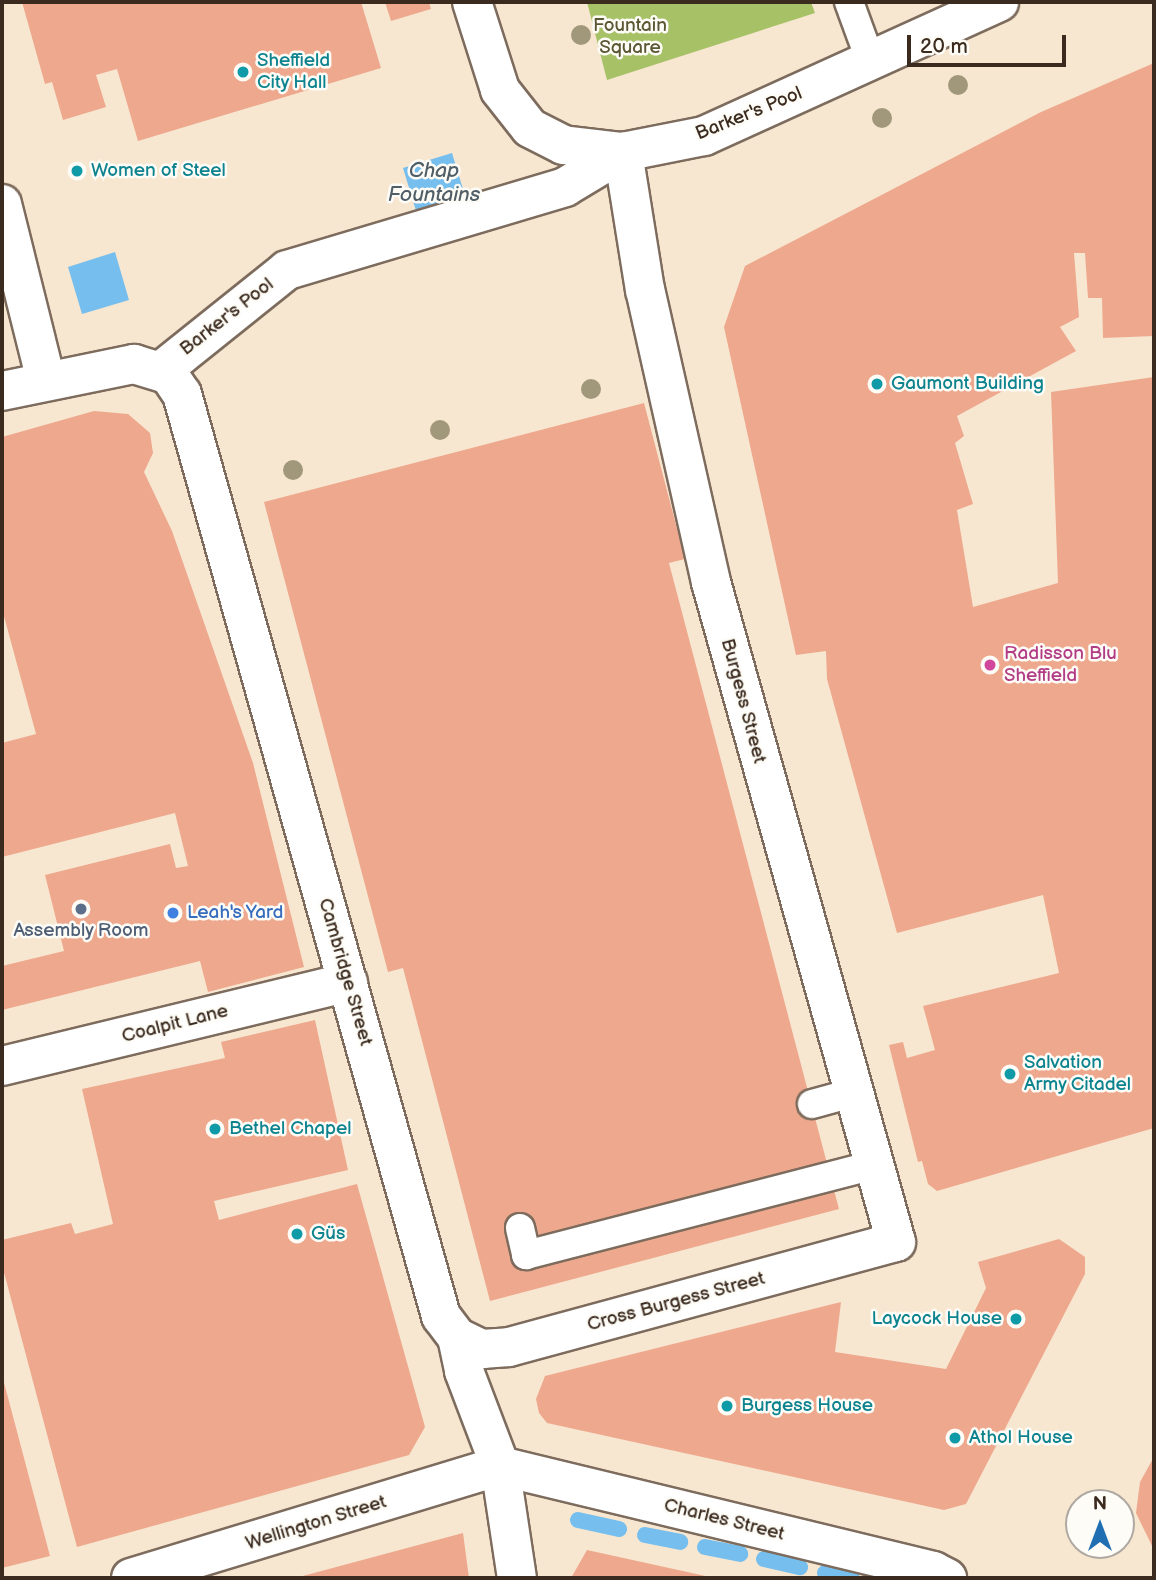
<!DOCTYPE html>
<meta charset="utf-8">
<style>
body{margin:0}
#map{position:relative;width:1156px;height:1580px;overflow:hidden;background:#f7e7d1;font-family:"Balsamiq Sans",sans-serif}
div>[style]{position:absolute}
.green>*{inset:0;background:#a7c166}
.water>*{inset:0;background:#76beee}
.stream>*{height:16px;margin:-8px;padding:0 8px;transform-origin:8px;border-radius:8px;background:#76beee}
.building>*{inset:0;background:#eea88d}
.roads{filter:drop-shadow(2px 0 #7d6c5d) drop-shadow(-2px 0 #7d6c5d) drop-shadow(0 2px #7d6c5d) drop-shadow(0 -2px #7d6c5d)}
.lane>*{height:28px;margin:-14px;padding:0 14px;transform-origin:14px;border-radius:14px;background:#fff}
.street>*{height:38px;margin:-19px;padding:0 19px;transform-origin:19px;border-radius:19px;background:#fff}
.trees>*{width:20px;height:20px;margin:-10px;border-radius:50%;background:#a1987b}
.dots>*{width:19px;height:19px;translate:-50% -50%;box-sizing:border-box;border:4px solid #fdfcf7;border-radius:50%}
span{translate:-50% -50%;white-space:nowrap;text-align:center;line-height:1.15;-webkit-text-stroke:5px #fdfcf7;paint-order:stroke}
.park-label{font-size:19px;color:#5b5734}
.culture-label{font-size:19px;color:#0d838f}
.left{translate:0 -50%;text-align:left}
.right{translate:-100% -50%;text-align:right}
.street-label{font-size:19px;color:#3b2a1e}
.hotel-label{font-size:19px;color:#b23c85}
.shop-label{font-size:19px;color:#366cbe}
.service-label{font-size:19px;color:#4e5e75}
.water-label{font-size:21px;color:#505e67;font-style:italic}
.frame{position:absolute;inset:0;border:4px solid #3b2a1e;pointer-events:none}
.north{position:absolute;left:1065px;top:1489px;width:70px;height:70px;box-sizing:border-box;background:#fdfcf7;border:2px solid #afa8a0;border-radius:50%;rotate:0deg;font-size:19px;font-weight:700;line-height:28px;text-align:center;color:#3b2a1e}
.north::after{content:'';display:block;margin:auto;width:24px;height:32px;background:#1f6fb2;clip-path:polygon(50% 0,100% 100%,50% 72%,0 100%)}
.scale{position:absolute;left:907px;top:35px;width:159px;height:32px;box-sizing:border-box;border:4px solid #3b2a1e;border-top:0;padding-left:9px;font-size:21px;line-height:24px;white-space:nowrap;color:#3b2a1e;-webkit-text-stroke:5px #fdfcf7;paint-order:stroke}
</style>
<div id="map">
<div class="green">
<i style="clip-path:polygon(587px 2px,811px 2px,815px 13px,607px 80px)"></i>
</div>
<div class="water">
<i style="clip-path:polygon(452px 153px,466px 199px,417px 214px,403px 168px)"></i>
<i style="clip-path:polygon(115px 252px,129px 300px,82px 314px,68px 267px)"></i>
</div>
<div class="stream">
<i style="left:578px;top:1520px;width:42px;rotate:12.4deg"></i>
<i style="left:645px;top:1535px;width:36px;rotate:11deg"></i>
<i style="left:705px;top:1547px;width:36px;rotate:11deg"></i>
<i style="left:764px;top:1559px;width:37px;rotate:13deg"></i>
<i style="left:825px;top:1573px;width:27px;rotate:10deg"></i>
</div>
<div class="building">
<i style="clip-path:polygon(22px 2px,361px 2px,381px 68px,138px 141px,117px 69px,96px 75px,106px 107px,63px 120px,52px 82px,45px 84px)"></i>
<i style="clip-path:polygon(385px 2px,429px 2px,431px 9px,391px 21px)"></i>
<i style="clip-path:polygon(1154px 63px,1154px 336px,1103px 338px,1102px 298px,1088px 298px,1085px 253px,1074px 253px,1079px 317px,1060px 327px,1076px 351px,957px 416px,964px 436px,955px 443px,973px 504px,957px 510px,973px 607px,1058px 583px,1051px 392px,1154px 377px,1154px 1128px,937px 1191px,928px 1184px,922px 1161px,918px 1162px,889px 1045px,903px 1042px,907px 1058px,935px 1050px,923px 1006px,1059px 973px,1043px 895px,897px 933px,827px 679px,826px 651px,796px 655px,724px 327px,745px 266px,1041px 112px)"></i>
<i style="clip-path:polygon(644px 403px,685px 559px,669px 563px,839px 1209px,490px 1301px,403px 968px,388px 972px,264px 502px)"></i>
<i style="clip-path:polygon(94px 411px,128px 414px,150px 433px,153px 453px,144px 472px,172px 531px,253px 763px,304px 967px,208px 992px,200px 961px,2px 1010px,2px 966px,64px 951px,45px 875px,170px 844px,176px 868px,188px 866px,175px 813px,2px 857px,2px 743px,36px 734px,2px 609px,2px 437px)"></i>
<i style="clip-path:polygon(315px 1020px,348px 1170px,214px 1201px,219px 1220px,357px 1184px,425px 1427px,409px 1455px,77px 1547px,2px 1265px,2px 1240px,71px 1223px,75px 1234px,113px 1224px,82px 1089px,225px 1058px,221px 1042px)"></i>
<i style="clip-path:polygon(1059px 1239px,1085px 1257px,1085px 1274px,966px 1504px,944px 1510px,547px 1423px,539px 1413px,536px 1399px,545px 1376px,841px 1302px,835px 1352px,946px 1369px,986px 1288px,978px 1262px)"></i>
<i style="clip-path:polygon(2px 1375px,50px 1556px,2px 1568px)"></i>
<i style="clip-path:polygon(1154px 1457px,1154px 1550px,1136px 1513px,1140px 1482px)"></i>
<i style="clip-path:polygon(463px 1533px,469px 1578px,299px 1578px,299px 1577px)"></i>
<i style="clip-path:polygon(587px 1550px,710px 1577px,710px 1578px,571px 1578px)"></i>
</div>
<div class="roads">
<div class="lane">
<i style="left:849px;top:2px;width:64px;rotate:69.9deg"></i>
<i style="left:812px;top:1104px;width:41px;rotate:-15.4deg"></i>
<i style="left:520px;top:1228px;width:28px;rotate:77deg"></i>
<i style="left:526px;top:1255px;width:358px;rotate:-14.5deg"></i>
</div>
<div class="street">
<i style="left:472px;top:2px;width:92px;rotate:72.3deg"></i>
<i style="left:500px;top:90px;width:48px;rotate:51.7deg"></i>
<i style="left:530px;top:128px;width:37px;rotate:27deg"></i>
<i style="left:563px;top:145px;width:60px;rotate:6.7deg"></i>
<i style="left:2px;top:204px;width:181px;rotate:76deg"></i>
<i style="left:161px;top:371px;width:161px;rotate:-38.7deg"></i>
<i style="left:287px;top:270px;width:290px;rotate:-16.6deg"></i>
<i style="left:565px;top:187px;width:68px;rotate:-31.1deg"></i>
<i style="left:623px;top:152px;width:83px;rotate:-11.2deg"></i>
<i style="left:704px;top:136px;width:324px;rotate:-24.4deg"></i>
<i style="left:2px;top:391px;width:135px;rotate:-11.6deg"></i>
<i style="left:134px;top:364px;width:37px;rotate:17deg"></i>
<i style="left:169px;top:375px;width:23px;rotate:56deg"></i>
<i style="left:182px;top:394px;width:958px;rotate:74.31deg"></i>
<i style="left:441px;top:1316px;width:26px;rotate:53deg"></i>
<i style="left:457px;top:1337px;width:35px;rotate:78deg"></i>
<i style="left:464px;top:1371px;width:102px;rotate:69.2deg"></i>
<i style="left:500px;top:1466px;width:113px;rotate:81.4deg"></i>
<i style="left:2px;top:1066px;width:356px;rotate:-13.6deg"></i>
<i style="left:457px;top:1337px;width:28px;rotate:26deg"></i>
<i style="left:482px;top:1349px;width:27px;rotate:-4deg"></i>
<i style="left:509px;top:1347px;width:401px;rotate:-15.2deg"></i>
<i style="left:896px;top:1242px;width:685px;rotate:-105.66deg"></i>
<i style="left:711px;top:582px;width:299px;rotate:-102.7deg"></i>
<i style="left:645px;top:290px;width:140px;rotate:-99.1deg"></i>
<i style="left:500px;top:1466px;width:446px;rotate:13.6deg"></i>
<i style="left:933px;top:1571px;width:16px;rotate:27deg"></i>
<i style="left:131px;top:1578px;width:386px;rotate:-16.9deg"></i>
</div>
</div>
<div class="trees">
<i style="left:581px;top:35px"></i>
<i style="left:958px;top:85px"></i>
<i style="left:882px;top:118px"></i>
<i style="left:591px;top:389px"></i>
<i style="left:440px;top:430px"></i>
<i style="left:293px;top:470px"></i>
</div>
<div class="dots">
<i style="left:243px;top:72px;background:#0f9aa8"></i>
<i style="left:77px;top:171px;background:#0f9aa8"></i>
<i style="left:877px;top:384px;background:#0f9aa8"></i>
<i style="left:990px;top:665px;background:#d1479c"></i>
<i style="left:81px;top:909px;background:#5c6f8a"></i>
<i style="left:173px;top:913px;background:#3f7fe0"></i>
<i style="left:1010px;top:1074px;background:#0f9aa8"></i>
<i style="left:215px;top:1129px;background:#0f9aa8"></i>
<i style="left:297px;top:1234px;background:#0f9aa8"></i>
<i style="left:1016px;top:1319px;background:#0f9aa8"></i>
<i style="left:727px;top:1406px;background:#0f9aa8"></i>
<i style="left:955px;top:1438px;background:#0f9aa8"></i>
</div>
<div class="park-label">
<span style="left:630px;top:37px">Fountain<br>Square</span>
</div>
<div class="culture-label">
<span class="left" style="left:257px;top:72px">Sheffield<br>City Hall</span>
<span class="left" style="left:91px;top:171px">Women of Steel</span>
<span class="left" style="left:891px;top:384px">Gaumont Building</span>
<span class="left" style="left:1024px;top:1074px">Salvation<br>Army Citadel</span>
<span class="left" style="left:229px;top:1129px">Bethel Chapel</span>
<span class="left" style="left:311px;top:1234px">Güs</span>
<span class="right" style="left:1002px;top:1319px">Laycock House</span>
<span class="left" style="left:741px;top:1406px">Burgess House</span>
<span class="left" style="left:969px;top:1438px">Athol House</span>
</div>
<div class="street-label">
<span style="left:749px;top:114px;rotate:-22deg">Barker's Pool</span>
<span style="left:227px;top:317px;rotate:-38deg">Barker's Pool</span>
<span style="left:743px;top:701px;rotate:75deg">Burgess Street</span>
<span style="left:345px;top:972px;rotate:74deg">Cambridge Street</span>
<span style="left:175px;top:1024px;rotate:-14deg">Coalpit Lane</span>
<span style="left:676px;top:1302px;rotate:-15deg">Cross Burgess Street</span>
<span style="left:724px;top:1520px;rotate:14deg">Charles Street</span>
<span style="left:316px;top:1523px;rotate:-17deg">Wellington Street</span>
</div>
<div class="hotel-label">
<span class="left" style="left:1004px;top:665px">Radisson Blu<br>Sheffield</span>
</div>
<div class="shop-label">
<span class="left" style="left:187px;top:913px">Leah's Yard</span>
</div>
<div class="service-label">
<span style="left:81px;top:931px">Assembly Room</span>
</div>
<div class="water-label">
<span style="left:434px;top:183px">Chap<br>Fountains</span>
</div>
<div class="frame"></div>
<div class="north">N</div>
<div class="scale">20 m</div>
</div>
